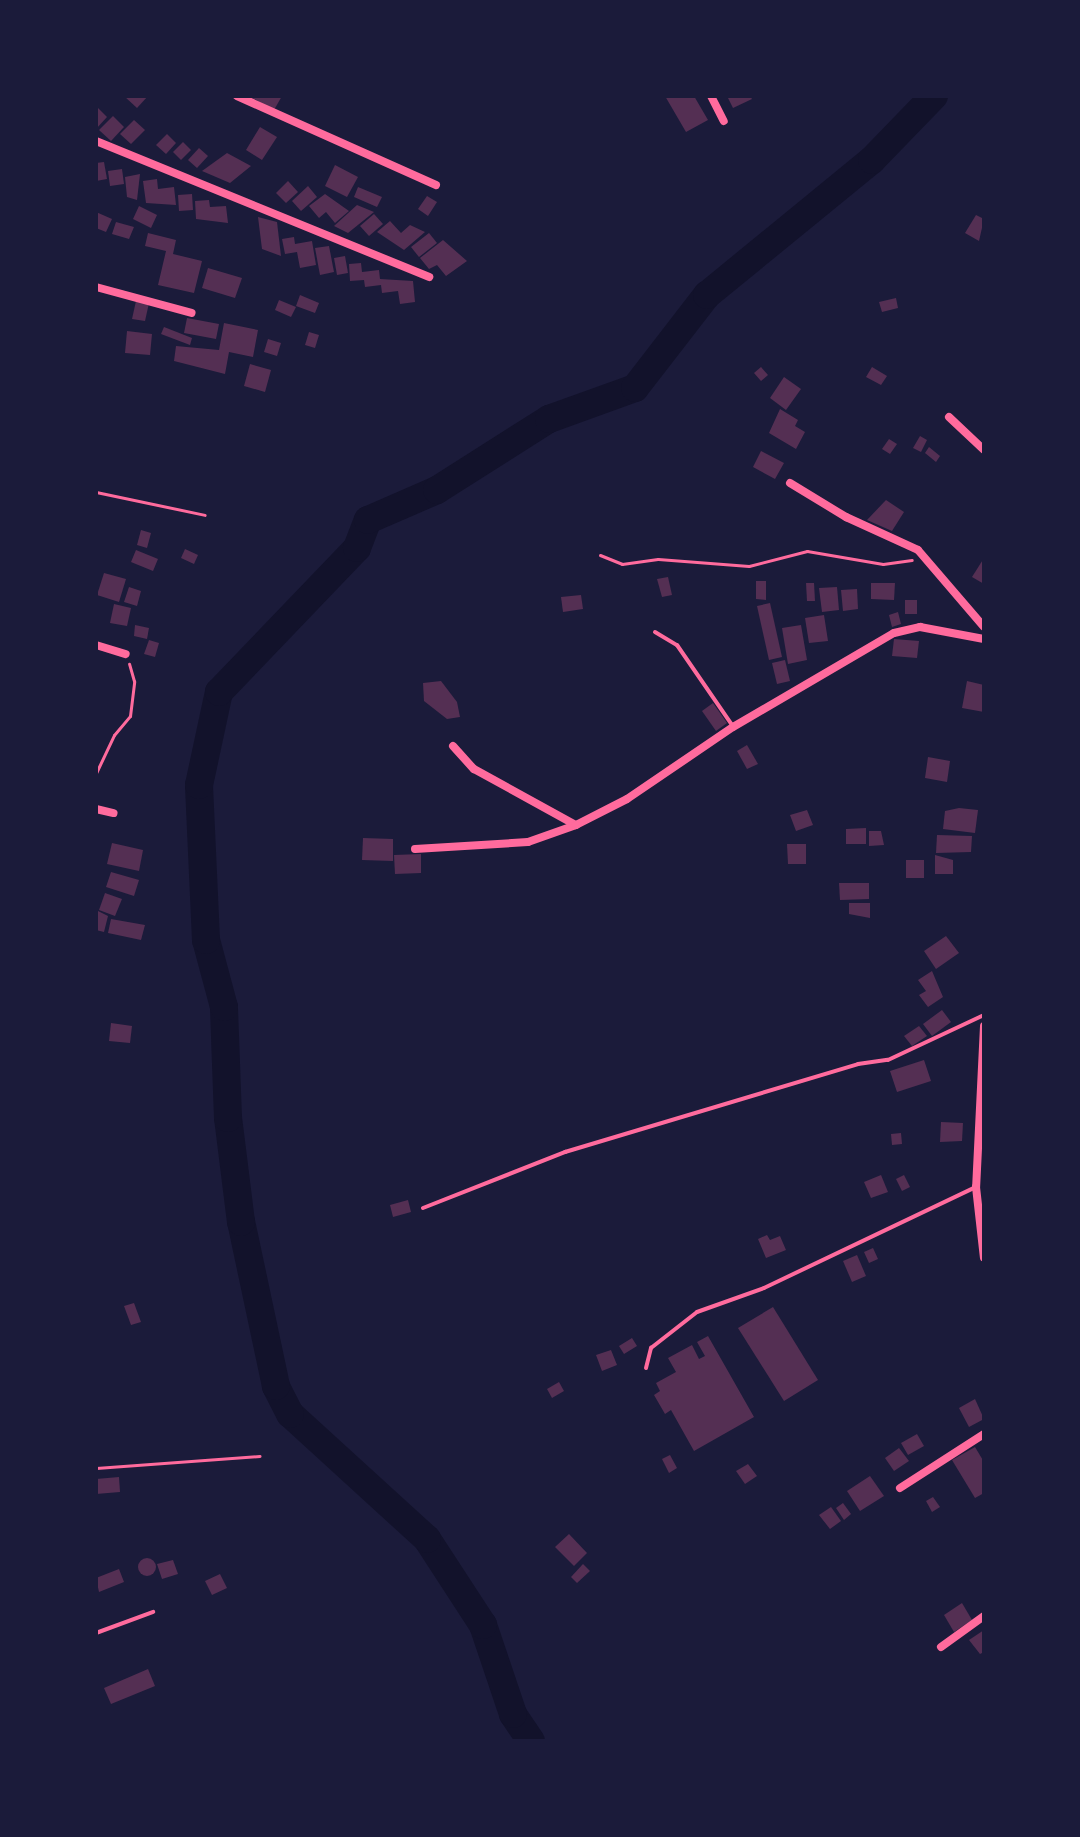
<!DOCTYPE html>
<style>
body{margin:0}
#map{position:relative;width:1080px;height:1837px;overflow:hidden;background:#1b1b3a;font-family:"Public Sans",sans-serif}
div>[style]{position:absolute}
.river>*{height:28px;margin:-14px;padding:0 14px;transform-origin:14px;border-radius:14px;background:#12122b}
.building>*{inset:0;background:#542f53}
.round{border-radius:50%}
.path>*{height:3px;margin:-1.5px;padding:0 1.5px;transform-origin:1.5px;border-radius:1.5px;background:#ff6b9d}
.service>*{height:4px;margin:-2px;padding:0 2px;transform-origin:2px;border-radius:2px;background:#ff6b9d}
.minor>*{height:8px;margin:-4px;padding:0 4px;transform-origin:4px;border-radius:4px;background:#ff6b9d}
span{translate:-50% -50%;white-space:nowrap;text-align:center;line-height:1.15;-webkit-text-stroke:8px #1b1b3a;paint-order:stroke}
.frame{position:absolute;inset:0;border:98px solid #1b1b3a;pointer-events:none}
</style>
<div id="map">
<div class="river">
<i style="left:531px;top:1741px;width:32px;rotate:-124deg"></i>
<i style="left:513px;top:1714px;width:94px;rotate:-108.6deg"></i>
<i style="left:483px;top:1625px;width:103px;rotate:-123.1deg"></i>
<i style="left:427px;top:1539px;width:185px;rotate:-137.6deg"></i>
<i style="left:290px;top:1414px;width:31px;rotate:-117deg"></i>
<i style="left:276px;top:1386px;width:168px;rotate:-102deg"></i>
<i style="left:241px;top:1222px;width:105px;rotate:-97.1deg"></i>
<i style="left:228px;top:1118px;width:111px;rotate:-92.1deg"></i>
<i style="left:224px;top:1007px;width:69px;rotate:-105deg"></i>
<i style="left:206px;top:940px;width:155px;rotate:-92.6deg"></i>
<i style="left:199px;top:785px;width:95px;rotate:-77.9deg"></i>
<i style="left:219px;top:692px;width:199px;rotate:-46.2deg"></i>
<i style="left:357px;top:548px;width:30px;rotate:-69deg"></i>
<i style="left:368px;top:520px;width:75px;rotate:-23.5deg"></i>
<i style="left:437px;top:490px;width:133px;rotate:-32.4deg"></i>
<i style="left:549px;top:419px;width:91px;rotate:-19.8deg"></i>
<i style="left:635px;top:388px;width:118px;rotate:-52.3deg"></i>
<i style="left:707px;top:295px;width:213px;rotate:-39.3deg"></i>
<i style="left:872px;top:160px;width:89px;rotate:-45.9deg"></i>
</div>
<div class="building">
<i style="clip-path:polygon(124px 96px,148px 96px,137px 108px)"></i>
<i style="clip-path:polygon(249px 96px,282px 96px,274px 110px)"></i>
<i style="clip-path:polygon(665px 96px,694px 96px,708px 120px,686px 132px)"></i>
<i style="clip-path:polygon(727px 96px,750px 96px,752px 99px,733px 108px)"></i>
<i style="clip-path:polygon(98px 108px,107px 117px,96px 129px,96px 110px)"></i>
<i style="clip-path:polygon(113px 116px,124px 127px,111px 141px,99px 130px)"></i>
<i style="clip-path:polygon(134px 120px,145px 130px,131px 144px,120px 134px)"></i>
<i style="clip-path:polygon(260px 127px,277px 137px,262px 160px,246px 150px)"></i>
<i style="clip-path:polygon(167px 134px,176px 143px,166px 154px,156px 145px)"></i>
<i style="clip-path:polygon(183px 142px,191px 150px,181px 160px,173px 152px)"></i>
<i style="clip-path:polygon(199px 148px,208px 156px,197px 168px,188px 160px)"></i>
<i style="clip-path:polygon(227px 153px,251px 166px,230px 183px,202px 171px)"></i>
<i style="clip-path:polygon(104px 162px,107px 179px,96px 181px,96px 163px)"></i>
<i style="clip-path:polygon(335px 165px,358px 177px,347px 197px,325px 186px)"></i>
<i style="clip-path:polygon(122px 169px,124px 184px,110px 186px,108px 171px)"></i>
<i style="clip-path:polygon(140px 174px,137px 200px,127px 197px,125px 177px)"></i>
<i style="clip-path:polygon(157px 179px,158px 189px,174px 187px,176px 205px,146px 203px,143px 181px)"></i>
<i style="clip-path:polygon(288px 181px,298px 192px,286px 203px,276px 193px)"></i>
<i style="clip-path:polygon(308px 186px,317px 197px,301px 211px,292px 201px)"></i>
<i style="clip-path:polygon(358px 187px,382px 197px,377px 207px,354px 197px)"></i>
<i style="clip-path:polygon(192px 194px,193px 210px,179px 211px,178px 195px)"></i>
<i style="clip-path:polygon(325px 194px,349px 211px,335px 223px,326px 212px,319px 218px,309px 206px)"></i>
<i style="clip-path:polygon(427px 196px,437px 202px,428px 216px,418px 209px)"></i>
<i style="clip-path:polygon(209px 200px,210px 207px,226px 206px,228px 223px,196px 219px,195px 201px)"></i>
<i style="clip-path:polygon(357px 205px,374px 212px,348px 233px,334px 226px)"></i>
<i style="clip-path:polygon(139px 206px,157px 215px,151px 228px,133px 219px)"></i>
<i style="clip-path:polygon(96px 212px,112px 219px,106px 232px,96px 228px)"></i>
<i style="clip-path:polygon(374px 214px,383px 224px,369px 236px,360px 226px)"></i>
<i style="clip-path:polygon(976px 215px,984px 219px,979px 241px,965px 233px)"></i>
<i style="clip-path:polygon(258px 217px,277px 222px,281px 256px,262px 249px)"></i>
<i style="clip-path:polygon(390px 221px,401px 233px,410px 225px,425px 232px,404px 250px,377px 232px)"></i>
<i style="clip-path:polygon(116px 222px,134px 227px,129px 239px,112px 234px)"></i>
<i style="clip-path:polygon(148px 233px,176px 240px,173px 254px,202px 261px,194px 293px,158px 285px,166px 251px,145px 246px)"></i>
<i style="clip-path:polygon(429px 233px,437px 243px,419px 257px,411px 247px)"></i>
<i style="clip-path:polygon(294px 237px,295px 244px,312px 241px,316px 265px,300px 268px,297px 252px,285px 254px,282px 239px)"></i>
<i style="clip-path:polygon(443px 240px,467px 261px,446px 276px,437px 265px,429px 269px,420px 258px)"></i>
<i style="clip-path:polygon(329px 246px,334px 272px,320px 275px,315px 248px)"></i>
<i style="clip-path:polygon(345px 256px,348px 273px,337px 275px,334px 258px)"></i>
<i style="clip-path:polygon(361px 263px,362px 272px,379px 270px,380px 279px,413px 281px,415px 302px,400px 304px,398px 291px,382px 293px,381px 285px,365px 287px,364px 280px,350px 281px,349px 264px)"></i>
<i style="clip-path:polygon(208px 268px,242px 278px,235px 298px,202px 288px)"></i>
<i style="clip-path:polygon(300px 295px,319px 303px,315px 313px,296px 306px)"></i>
<i style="clip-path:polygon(896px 298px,898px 308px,882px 312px,879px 302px)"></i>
<i style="clip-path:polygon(279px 300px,296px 307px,291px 317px,275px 310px)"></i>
<i style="clip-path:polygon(136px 301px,149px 303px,145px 321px,132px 319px)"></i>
<i style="clip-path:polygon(187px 318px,219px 324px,216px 339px,184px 333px)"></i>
<i style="clip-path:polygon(224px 323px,258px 330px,253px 357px,229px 352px,225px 374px,174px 361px,176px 346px,219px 350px)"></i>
<i style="clip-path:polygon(164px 327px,192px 338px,190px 345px,161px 334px)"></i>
<i style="clip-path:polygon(127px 331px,152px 334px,150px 355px,125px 353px)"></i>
<i style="clip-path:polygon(309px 332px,319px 335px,315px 348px,305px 345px)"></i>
<i style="clip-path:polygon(268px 339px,281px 343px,277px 356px,264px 352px)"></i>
<i style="clip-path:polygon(250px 364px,271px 370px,265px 392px,244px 386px)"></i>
<i style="clip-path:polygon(761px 367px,768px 375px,761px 381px,754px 373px)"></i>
<i style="clip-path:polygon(872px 367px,887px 376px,881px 385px,866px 377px)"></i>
<i style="clip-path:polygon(784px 377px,801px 389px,786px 410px,770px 398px)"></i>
<i style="clip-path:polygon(780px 409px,798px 420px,795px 426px,805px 432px,796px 449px,769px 433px)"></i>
<i style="clip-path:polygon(920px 436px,927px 440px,921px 452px,913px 448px)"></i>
<i style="clip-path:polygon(889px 439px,897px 444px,890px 454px,882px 449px)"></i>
<i style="clip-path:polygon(929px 447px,940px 456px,936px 462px,925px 453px)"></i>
<i style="clip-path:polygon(761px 451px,784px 463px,775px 479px,753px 467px)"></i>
<i style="clip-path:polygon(886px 500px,904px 512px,892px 531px,867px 520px)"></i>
<i style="clip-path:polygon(141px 530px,151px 533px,147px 548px,137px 545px)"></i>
<i style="clip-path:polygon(185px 549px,198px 555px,194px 564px,181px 558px)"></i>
<i style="clip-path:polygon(136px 550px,158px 559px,153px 571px,131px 562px)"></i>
<i style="clip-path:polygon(984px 558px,984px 584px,972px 577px)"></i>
<i style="clip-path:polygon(104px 573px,126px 579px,119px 602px,97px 595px)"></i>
<i style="clip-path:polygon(668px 577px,672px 595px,662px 597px,657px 579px)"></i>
<i style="clip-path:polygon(756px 581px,766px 581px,766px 600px,756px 599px)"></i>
<i style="clip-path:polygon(806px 583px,814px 583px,815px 601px,807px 601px)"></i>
<i style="clip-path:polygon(871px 583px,895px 583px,894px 600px,871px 599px)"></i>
<i style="clip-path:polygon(129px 587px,141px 591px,137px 606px,124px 602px)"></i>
<i style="clip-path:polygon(837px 587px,839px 610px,822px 612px,819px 588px)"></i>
<i style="clip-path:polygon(857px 589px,858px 609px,843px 611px,841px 590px)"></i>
<i style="clip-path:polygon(581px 595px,583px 609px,563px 612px,561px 597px)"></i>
<i style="clip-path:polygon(905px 600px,917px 600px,917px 614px,905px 614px)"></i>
<i style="clip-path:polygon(770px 603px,782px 657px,769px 660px,757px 606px)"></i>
<i style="clip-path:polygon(114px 604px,131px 608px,127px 626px,110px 623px)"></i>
<i style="clip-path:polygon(898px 612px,901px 624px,892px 627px,889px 615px)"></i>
<i style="clip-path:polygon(824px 615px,828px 641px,809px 643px,805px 618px)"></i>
<i style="clip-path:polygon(135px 625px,149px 628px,147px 639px,134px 636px)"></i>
<i style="clip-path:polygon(801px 625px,807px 660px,788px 664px,782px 628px)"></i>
<i style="clip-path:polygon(894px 639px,919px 641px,917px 658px,892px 656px)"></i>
<i style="clip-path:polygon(149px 640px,159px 643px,155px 657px,144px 654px)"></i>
<i style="clip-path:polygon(785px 660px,790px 681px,777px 684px,772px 663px)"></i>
<i style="clip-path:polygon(441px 681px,457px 702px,460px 717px,447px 719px,424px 701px,423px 683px)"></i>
<i style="clip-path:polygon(967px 681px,984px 685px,984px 712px,962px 708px)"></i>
<i style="clip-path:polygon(713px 703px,727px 723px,716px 731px,702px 711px)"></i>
<i style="clip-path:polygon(747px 745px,758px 764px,747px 769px,737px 751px)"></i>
<i style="clip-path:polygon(928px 757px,950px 761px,947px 782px,925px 778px)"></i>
<i style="clip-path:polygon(959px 808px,978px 810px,975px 833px,943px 829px,945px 811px)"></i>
<i style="clip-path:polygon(807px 810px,813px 825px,796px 831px,790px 815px)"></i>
<i style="clip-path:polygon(866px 828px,866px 844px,846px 844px,846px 829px)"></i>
<i style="clip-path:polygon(869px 831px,881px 831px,884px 845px,869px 846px)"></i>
<i style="clip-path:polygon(937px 835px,972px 836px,971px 852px,936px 853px)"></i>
<i style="clip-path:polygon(363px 838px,393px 839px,393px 861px,362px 860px)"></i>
<i style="clip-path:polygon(112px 843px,143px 850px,139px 871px,107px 864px)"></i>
<i style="clip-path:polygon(787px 844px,806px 844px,806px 864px,788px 864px)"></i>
<i style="clip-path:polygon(421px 854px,421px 873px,395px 874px,394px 855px)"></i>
<i style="clip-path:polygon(935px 855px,953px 860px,953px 874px,935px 874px)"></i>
<i style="clip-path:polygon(906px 860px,924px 860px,924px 878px,906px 878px)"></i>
<i style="clip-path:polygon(111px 872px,139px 880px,134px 896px,106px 887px)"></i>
<i style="clip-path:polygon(839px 883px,869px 883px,869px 899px,840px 900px)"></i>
<i style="clip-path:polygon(105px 893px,122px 899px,115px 916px,99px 910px)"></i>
<i style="clip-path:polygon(849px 903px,870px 903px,870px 918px,849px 914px)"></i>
<i style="clip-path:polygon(96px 910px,108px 916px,104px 932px,96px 930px)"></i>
<i style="clip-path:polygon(111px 919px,145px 925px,141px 940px,108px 933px)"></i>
<i style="clip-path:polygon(946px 936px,959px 953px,936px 969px,924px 951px)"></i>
<i style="clip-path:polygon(932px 971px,943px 997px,928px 1007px,919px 995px,926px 991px,918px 980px)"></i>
<i style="clip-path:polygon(942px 1010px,951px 1022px,932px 1036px,923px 1024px)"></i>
<i style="clip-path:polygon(111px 1023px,132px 1026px,130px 1043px,109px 1041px)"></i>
<i style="clip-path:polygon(919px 1026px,927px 1036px,912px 1046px,904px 1036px)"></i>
<i style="clip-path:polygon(924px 1060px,931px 1081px,897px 1092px,890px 1071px)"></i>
<i style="clip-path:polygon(941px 1122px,963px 1123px,962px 1141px,940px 1142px)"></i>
<i style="clip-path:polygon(901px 1133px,902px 1144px,892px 1145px,891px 1134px)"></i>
<i style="clip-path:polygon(881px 1175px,888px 1192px,871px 1198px,864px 1182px)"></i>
<i style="clip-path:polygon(904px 1175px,910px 1187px,902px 1191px,896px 1179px)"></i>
<i style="clip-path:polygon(408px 1200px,411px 1212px,393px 1217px,390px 1205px)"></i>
<i style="clip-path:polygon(767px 1235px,770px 1240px,780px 1236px,786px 1250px,766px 1258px,758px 1239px)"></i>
<i style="clip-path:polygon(873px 1248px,878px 1259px,869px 1263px,864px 1252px)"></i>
<i style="clip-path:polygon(857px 1255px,866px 1276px,852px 1282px,843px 1261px)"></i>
<i style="clip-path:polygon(134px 1303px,141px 1322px,131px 1325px,124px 1306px)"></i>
<i style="clip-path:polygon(773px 1307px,818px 1380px,784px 1401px,738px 1328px)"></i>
<i style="clip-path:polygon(708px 1336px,754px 1417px,694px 1451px,671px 1410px,665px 1414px,654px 1395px,660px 1391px,656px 1383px,676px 1372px,668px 1358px,692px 1345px,699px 1359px,705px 1356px,697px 1342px)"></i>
<i style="clip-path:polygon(632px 1338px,637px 1346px,624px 1354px,619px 1346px)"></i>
<i style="clip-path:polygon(611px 1350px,617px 1365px,602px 1371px,596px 1355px)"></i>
<i style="clip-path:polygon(559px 1382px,564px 1391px,552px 1398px,547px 1389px)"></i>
<i style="clip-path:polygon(975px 1399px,984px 1419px,969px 1427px,959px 1408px)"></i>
<i style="clip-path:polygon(917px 1434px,924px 1446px,908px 1455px,901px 1443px)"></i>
<i style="clip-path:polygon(975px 1447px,984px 1462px,984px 1493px,975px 1498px,952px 1460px)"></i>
<i style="clip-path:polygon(899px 1448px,909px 1461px,894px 1471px,885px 1458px)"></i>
<i style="clip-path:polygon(670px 1455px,677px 1468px,669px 1473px,662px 1459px)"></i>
<i style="clip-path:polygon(748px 1464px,757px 1476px,745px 1484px,736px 1471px)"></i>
<i style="clip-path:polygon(870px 1476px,884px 1496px,860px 1511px,847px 1491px)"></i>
<i style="clip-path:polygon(119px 1477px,120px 1492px,96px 1494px,96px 1479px)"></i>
<i style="clip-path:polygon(933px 1497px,940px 1507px,932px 1512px,926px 1501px)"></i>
<i style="clip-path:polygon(843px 1503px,851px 1514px,844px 1520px,836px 1508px)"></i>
<i style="clip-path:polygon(831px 1507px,841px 1521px,830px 1529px,819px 1515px)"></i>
<i style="clip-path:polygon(569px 1534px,587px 1553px,574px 1566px,555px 1547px)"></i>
<i class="round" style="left:138px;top:1558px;width:18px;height:18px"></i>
<i style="clip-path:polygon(173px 1560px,178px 1574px,162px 1579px,157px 1564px)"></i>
<i style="clip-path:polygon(583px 1564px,590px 1571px,577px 1583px,571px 1577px)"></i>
<i style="clip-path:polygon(119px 1569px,124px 1582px,99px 1592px,96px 1578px)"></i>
<i style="clip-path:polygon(220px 1574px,227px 1588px,212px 1595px,205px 1581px)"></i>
<i style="clip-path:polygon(962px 1603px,972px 1620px,954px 1632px,944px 1615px)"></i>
<i style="clip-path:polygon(984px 1630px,984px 1652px,980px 1654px,969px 1640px)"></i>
<i style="clip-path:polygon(148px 1669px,155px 1686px,111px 1704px,104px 1688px)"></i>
</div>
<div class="path">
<i style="left:96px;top:492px;width:111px;rotate:11.9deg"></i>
<i style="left:600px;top:555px;width:24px;rotate:22deg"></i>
<i style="left:622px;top:564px;width:36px;rotate:-8deg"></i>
<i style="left:658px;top:559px;width:91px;rotate:4.4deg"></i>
<i style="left:749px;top:566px;width:60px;rotate:-14.5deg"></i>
<i style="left:807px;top:551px;width:77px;rotate:9.7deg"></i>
<i style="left:883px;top:564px;width:29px;rotate:-8deg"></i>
<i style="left:96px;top:773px;width:42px;rotate:-64.7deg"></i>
<i style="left:114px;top:735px;width:25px;rotate:-50deg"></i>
<i style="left:130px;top:716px;width:35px;rotate:-83deg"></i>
<i style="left:134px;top:681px;width:18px;rotate:-106deg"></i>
<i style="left:96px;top:1468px;width:164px;rotate:-4.2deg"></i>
</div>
<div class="service">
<i style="left:655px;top:632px;width:26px;rotate:31deg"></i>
<i style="left:677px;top:645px;width:97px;rotate:55.5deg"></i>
<i style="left:423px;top:1208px;width:153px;rotate:-21.5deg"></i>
<i style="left:565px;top:1152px;width:306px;rotate:-16.7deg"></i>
<i style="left:858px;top:1064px;width:30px;rotate:-8deg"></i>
<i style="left:888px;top:1060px;width:106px;rotate:-25.1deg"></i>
<i style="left:646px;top:1368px;width:21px;rotate:-76deg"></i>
<i style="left:651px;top:1348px;width:58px;rotate:-38deg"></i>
<i style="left:697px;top:1312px;width:71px;rotate:-19.7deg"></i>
<i style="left:764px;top:1288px;width:235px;rotate:-25.5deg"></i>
<i style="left:96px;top:1633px;width:61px;rotate:-20.2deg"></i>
</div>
<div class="minor">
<i style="left:237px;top:96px;width:218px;rotate:24.1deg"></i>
<i style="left:711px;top:96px;width:28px;rotate:63deg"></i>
<i style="left:96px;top:141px;width:360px;rotate:22.2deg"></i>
<i style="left:96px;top:287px;width:99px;rotate:15.2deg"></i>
<i style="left:949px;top:417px;width:48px;rotate:43.3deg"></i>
<i style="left:790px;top:483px;width:66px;rotate:31.3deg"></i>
<i style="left:846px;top:517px;width:79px;rotate:24.6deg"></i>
<i style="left:918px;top:550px;width:101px;rotate:49.4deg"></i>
<i style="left:96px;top:645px;width:31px;rotate:17deg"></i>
<i style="left:453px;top:746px;width:31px;rotate:48deg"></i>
<i style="left:474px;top:769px;width:116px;rotate:28.8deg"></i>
<i style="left:96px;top:809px;width:18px;rotate:13deg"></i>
<i style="left:415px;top:849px;width:113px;rotate:-3.5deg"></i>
<i style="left:528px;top:842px;width:51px;rotate:-19.5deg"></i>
<i style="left:576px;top:825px;width:57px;rotate:-27deg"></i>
<i style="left:627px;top:799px;width:128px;rotate:-34.2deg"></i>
<i style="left:733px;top:727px;width:186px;rotate:-30.3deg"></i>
<i style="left:894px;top:633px;width:27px;rotate:-13deg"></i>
<i style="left:920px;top:627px;width:65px;rotate:10.6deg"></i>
<i style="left:984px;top:1026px;width:161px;rotate:92.8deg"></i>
<i style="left:976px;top:1187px;width:71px;rotate:83.6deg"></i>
<i style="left:900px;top:1488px;width:100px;rotate:-32.7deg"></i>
<i style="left:941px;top:1647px;width:53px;rotate:-35.8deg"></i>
</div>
<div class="frame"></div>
</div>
